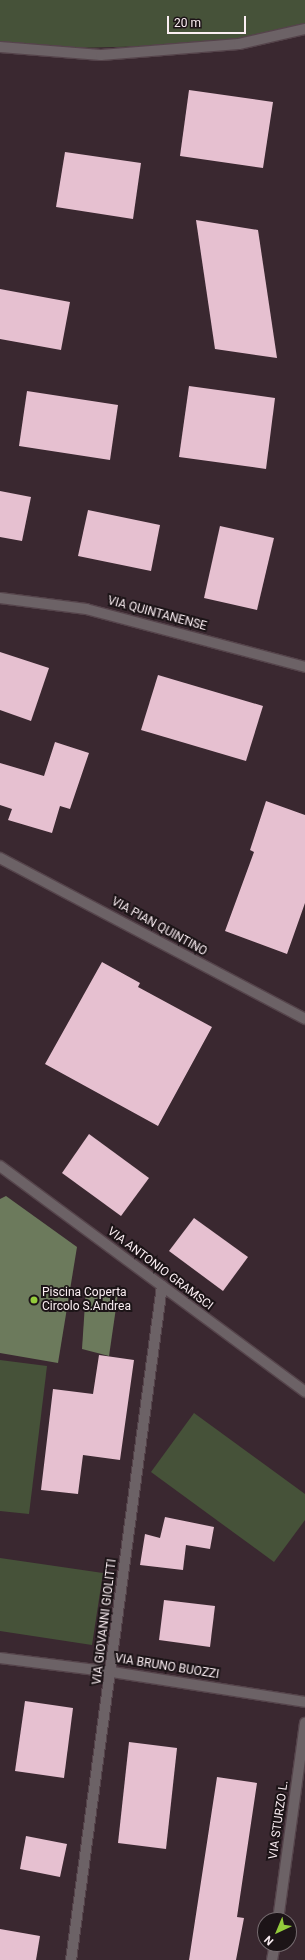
<!DOCTYPE html>
<style>
body{margin:0}
#map{position:relative;width:305px;height:1960px;overflow:hidden;background:#3a2830;font-family:Roboto,sans-serif}
div>[style]{position:absolute}
.green>*{inset:0;background:#465239}
.water>*{inset:0;background:#6c7a5c}
.building>*{inset:0;background:#e6c0d0}
.roads{filter:drop-shadow(1px 0 #55444b) drop-shadow(-1px 0 #55444b) drop-shadow(0 1px #55444b) drop-shadow(0 -1px #55444b)}
.minor>*{height:10px;margin:-5px;padding:0 5px;transform-origin:5px;border-radius:5px;background:#6c6266}
.dots>*{width:11px;height:11px;translate:-50% -50%;box-sizing:border-box;border:2px solid #1c1417;border-radius:50%}
span{translate:-50% -50%;white-space:nowrap;text-align:center;line-height:1.15;-webkit-text-stroke:4px #1c1417;paint-order:stroke}
.street-label{font-size:12px;color:#fbeef3}
.poi-label{font-size:12px;color:#fbeef3}
.left{translate:0 -50%;text-align:left}
.north{position:absolute;left:257px;top:1912px;width:40px;height:40px;box-sizing:border-box;background:#1c1417;border:1px solid #756b6f;border-radius:50%;rotate:224deg;font-size:11px;font-weight:700;line-height:16px;text-align:center;color:#fbeef3}
.north::after{content:'';display:block;margin:auto;width:14px;height:18px;background:#94cc3c;clip-path:polygon(50% 0,100% 100%,50% 72%,0 100%)}
.scale{position:absolute;left:167px;top:16px;width:79px;height:18px;box-sizing:border-box;border:2px solid #fbeef3;border-top:0;padding-left:5px;font-size:12px;line-height:14px;white-space:nowrap;color:#fbeef3;-webkit-text-stroke:3px #1c1417;paint-order:stroke}
</style>
<div id="map">
<div class="green">
<i style="clip-path:polygon(0 0,305px 0,305px 26px,239px 44px,31px 49px,0 47px)"></i>
<i style="clip-path:polygon(0 1360px,47px 1366px,29px 1514px,0 1511px)"></i>
<i style="clip-path:polygon(194px 1413px,305px 1494px,305px 1520px,274px 1562px,151px 1472px)"></i>
<i style="clip-path:polygon(0 1558px,103px 1573px,92px 1645px,0 1631px)"></i>
</div>
<div class="water">
<i style="clip-path:polygon(6px 1196px,77px 1247px,58px 1363px,0 1353px,0 1199px)"></i>
<i style="clip-path:polygon(86px 1289px,118px 1294px,109px 1356px,82px 1349px)"></i>
</div>
<div class="building">
<i style="clip-path:polygon(189px 90px,273px 102px,263px 168px,180px 156px)"></i>
<i style="clip-path:polygon(65px 152px,141px 163px,133px 219px,56px 207px)"></i>
<i style="clip-path:polygon(196px 220px,258px 230px,277px 358px,215px 349px)"></i>
<i style="clip-path:polygon(0 289px,70px 302px,61px 350px,0 339px)"></i>
<i style="clip-path:polygon(189px 386px,275px 398px,266px 469px,179px 457px)"></i>
<i style="clip-path:polygon(27px 391px,118px 405px,110px 460px,19px 446px)"></i>
<i style="clip-path:polygon(0 491px,31px 497px,22px 541px,0 537px)"></i>
<i style="clip-path:polygon(88px 510px,160px 525px,151px 571px,78px 556px)"></i>
<i style="clip-path:polygon(220px 526px,274px 538px,257px 610px,204px 598px)"></i>
<i style="clip-path:polygon(0 652px,49px 668px,31px 721px,0 710px)"></i>
<i style="clip-path:polygon(158px 675px,263px 706px,246px 761px,141px 730px)"></i>
<i style="clip-path:polygon(55px 742px,89px 753px,70px 809px,60px 806px,52px 833px,8px 820px,12px 809px,0 805px,0 763px,44px 776px)"></i>
<i style="clip-path:polygon(266px 801px,305px 815px,305px 903px,287px 954px,225px 931px,254px 852px,250px 850px)"></i>
<i style="clip-path:polygon(102px 962px,140px 983px,138px 987px,212px 1027px,158px 1126px,45px 1064px)"></i>
<i style="clip-path:polygon(89px 1134px,149px 1178px,121px 1216px,62px 1173px)"></i>
<i style="clip-path:polygon(194px 1218px,248px 1257px,223px 1291px,169px 1251px)"></i>
<i style="clip-path:polygon(99px 1355px,134px 1360px,120px 1460px,83px 1455px,78px 1494px,41px 1490px,53px 1389px,93px 1394px)"></i>
<i style="clip-path:polygon(165px 1517px,214px 1527px,210px 1549px,186px 1545px,183px 1570px,140px 1565px,145px 1534px,160px 1538px)"></i>
<i style="clip-path:polygon(164px 1600px,215px 1606px,210px 1647px,159px 1640px)"></i>
<i style="clip-path:polygon(25px 1701px,73px 1708px,64px 1778px,15px 1771px)"></i>
<i style="clip-path:polygon(129px 1742px,177px 1748px,166px 1849px,118px 1843px)"></i>
<i style="clip-path:polygon(217px 1777px,257px 1783px,237px 1917px,244px 1918px,236px 1960px,189px 1960px)"></i>
<i style="clip-path:polygon(26px 1836px,67px 1844px,60px 1877px,20px 1869px)"></i>
<i style="clip-path:polygon(0 1929px,40px 1936px,36px 1960px,0 1960px)"></i>
</div>
<div class="roads">
<div class="minor">
<i style="left:0;top:47px;width:101px;rotate:4.5deg"></i>
<i style="left:101px;top:55px;width:138px;rotate:-4.6deg"></i>
<i style="left:239px;top:44px;width:68px;rotate:-12.8deg"></i>
<i style="left:0;top:598px;width:87px;rotate:7.3deg"></i>
<i style="left:86px;top:609px;width:227px;rotate:14.8deg"></i>
<i style="left:0;top:858px;width:345px;rotate:27.8deg"></i>
<i style="left:0;top:1166px;width:380px;rotate:36.5deg"></i>
<i style="left:0;top:1658px;width:113px;rotate:7.1deg"></i>
<i style="left:112px;top:1672px;width:195px;rotate:8.8deg"></i>
<i style="left:278px;top:1920px;width:199px;rotate:-82.2deg"></i>
<i style="left:71px;top:1960px;width:680px;rotate:-82.31deg"></i>
<i style="left:272px;top:1960px;width:16px;rotate:-79deg"></i>
</div>
</div>
<div class="dots">
<i style="left:34px;top:1300px;background:#94cc3c"></i>
</div>
<div class="street-label">
<span style="left:157px;top:614px;rotate:15deg">VIA QUINTANENSE</span>
<span style="left:159px;top:927px;rotate:29deg">VIA PIAN QUINTINO</span>
<span style="left:160px;top:1269px;rotate:37deg">VIA ANTONIO GRAMSCI</span>
<span style="left:105px;top:1622px;rotate:-83deg">VIA GIOVANNI GIOLITTI</span>
<span style="left:167px;top:1667px;rotate:9deg">VIA BRUNO BUOZZI</span>
<span style="left:279px;top:1820px;rotate:-82deg">VIA STURZO L.</span>
</div>
<div class="poi-label">
<span class="left" style="left:42px;top:1300px">Piscina Coperta<br>Circolo S.Andrea</span>
</div>
<div class="north">N</div>
<div class="scale">20 m</div>
</div>
